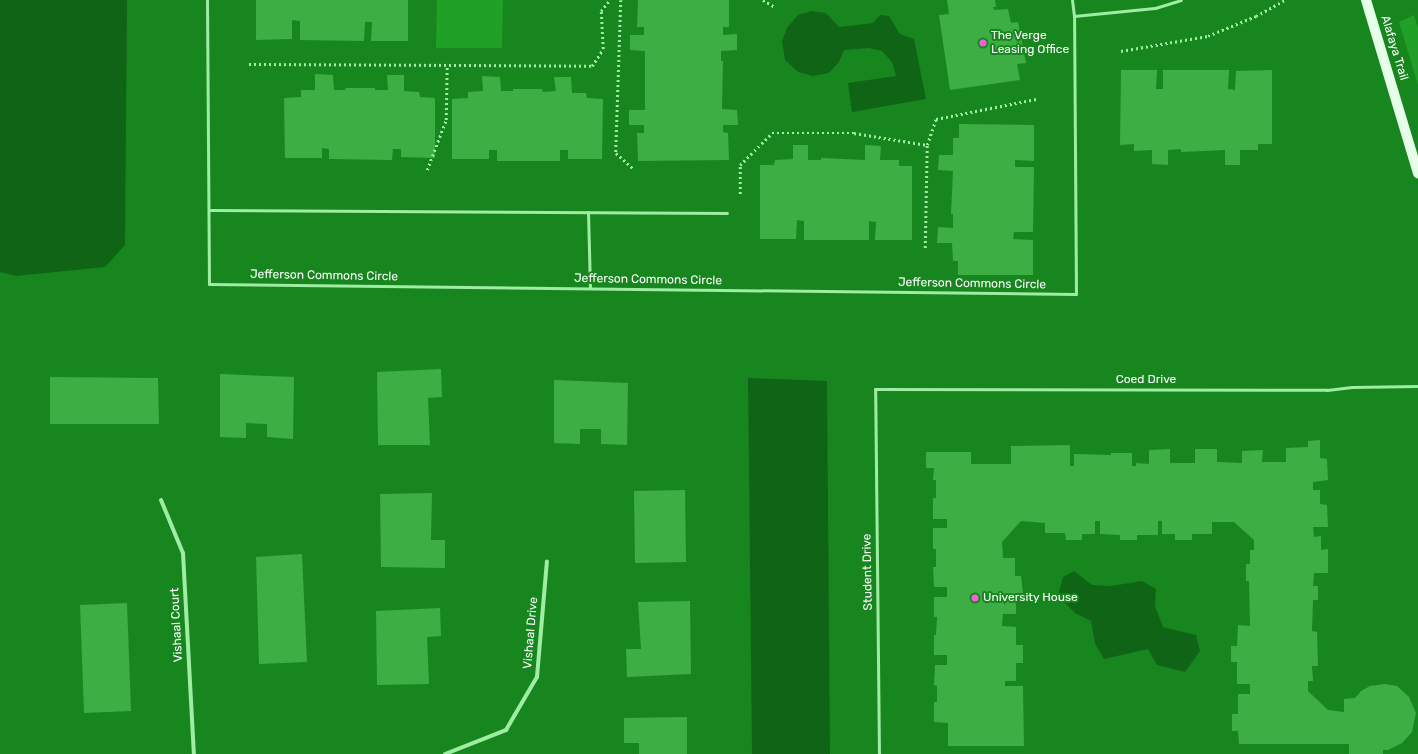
<!DOCTYPE html>
<style>
body{margin:0}
#map{position:relative;width:1418px;height:754px;overflow:hidden;background:#18861f;font-family:Rubik,sans-serif}
div>[style]{position:absolute}
.green>*{inset:0;background:#21a027}
.water>*{inset:0;background:#106416}
.building>*{inset:0;background:#3dae43}
.path>*{height:2.5px;margin-top:-1.25px;transform-origin:0;background:repeating-linear-gradient(90deg,#9feda3 0 2px,transparent 0 5px)}
.service>*{height:3px;margin:-1.5px;padding:0 1.5px;transform-origin:1.5px;border-radius:1.5px;background:#9feda3}
.minor>*{height:4px;margin:-2px;padding:0 2px;transform-origin:2px;border-radius:2px;background:#9feda3}
.primary>*{height:10px;margin:-5px;padding:0 5px;transform-origin:5px;border-radius:5px;background:#e5ffe8}
.dots>*{width:11px;height:11px;translate:-50% -50%;box-sizing:border-box;border:2px solid #18861f;border-radius:50%}
span{translate:-50% -50%;white-space:nowrap;text-align:center;line-height:1.15;-webkit-text-stroke:4px #18861f;paint-order:stroke}
.poi-label{font-size:12px;color:#fff}
.left{translate:0 -50%;text-align:left}
.street-label{font-size:12px;color:#fff}
</style>
<div id="map">
<div class="green">
<i style="clip-path:polygon(437px 0,503px 0,502px 48px,436px 48px)"></i>
<i style="clip-path:polygon(1414px 15px,1418px 28px,1418px 85px,1399px 22px)"></i>
</div>
<div class="water">
<i style="clip-path:polygon(0 0,127px 0,125px 245px,105px 267px,16px 276px,0 272px)"></i>
<i style="clip-path:polygon(811px 11px,826px 13px,839px 27px,873px 23px,880px 15px,889px 16px,900px 34px,914px 39px,926px 99px,852px 112px,848px 83px,896px 76px,892px 62px,882px 51px,869px 48px,844px 50px,839px 62px,829px 73px,813px 76px,798px 72px,785px 60px,782px 41px,787px 28px,798px 15px)"></i>
<i style="clip-path:polygon(748px 378px,827px 381px,830px 754px,752px 754px)"></i>
<i style="clip-path:polygon(1074px 571px,1092px 585px,1111px 586px,1142px 581px,1156px 589px,1155px 606px,1163px 627px,1196px 635px,1200px 651px,1185px 672px,1157px 665px,1148px 649px,1104px 659px,1095px 644px,1091px 621px,1075px 613px,1058px 596px,1063px 577px)"></i>
</div>
<div class="building">
<i style="clip-path:polygon(256px 0,408px 0,408px 41px,371px 41px,372px 22px,365px 22px,364px 41px,300px 40px,300px 21px,292px 20px,292px 39px,256px 40px)"></i>
<i style="clip-path:polygon(638px 0,729px 0,729px 27px,723px 27px,723px 35px,737px 34px,737px 50px,721px 51px,721px 61px,723px 61px,722px 109px,737px 110px,738px 125px,723px 125px,723px 132px,728px 133px,729px 160px,638px 161px,637px 133px,644px 133px,644px 125px,629px 125px,629px 110px,645px 110px,645px 51px,630px 50px,630px 35px,644px 35px,644px 27px,637px 27px)"></i>
<i style="clip-path:polygon(947px 0,995px 0,996px 7px,993px 7px,994px 10px,1008px 9px,1011px 23px,1018px 22px,1026px 63px,1017px 64px,1020px 80px,950px 90px,939px 15px,949px 14px)"></i>
<i style="clip-path:polygon(1121px 70px,1157px 70px,1156px 89px,1163px 89px,1163px 70px,1229px 70px,1228px 89px,1235px 90px,1236px 71px,1272px 70px,1272px 144px,1258px 144px,1258px 150px,1240px 150px,1240px 165px,1225px 165px,1225px 150px,1181px 152px,1181px 149px,1168px 150px,1168px 165px,1152px 164px,1152px 150px,1134px 151px,1134px 144px,1120px 145px)"></i>
<i style="clip-path:polygon(315px 74px,333px 75px,334px 90px,346px 90px,345px 88px,375px 88px,375px 90px,388px 90px,387px 75px,404px 75px,404px 91px,419px 92px,420px 97px,435px 98px,435px 158px,401px 157px,401px 149px,393px 149px,392px 160px,329px 159px,329px 149px,322px 148px,322px 158px,285px 158px,284px 98px,301px 97px,301px 90px,315px 90px)"></i>
<i style="clip-path:polygon(482px 76px,500px 77px,501px 91px,513px 91px,513px 89px,542px 89px,543px 92px,556px 91px,554px 77px,571px 77px,572px 93px,586px 93px,587px 98px,603px 99px,602px 159px,568px 159px,568px 150px,560px 150px,560px 161px,497px 161px,497px 150px,489px 150px,489px 159px,452px 159px,452px 99px,468px 98px,468px 92px,483px 91px)"></i>
<i style="clip-path:polygon(959px 124px,1034px 125px,1034px 161px,1015px 160px,1015px 167px,1034px 167px,1033px 232px,1014px 232px,1013px 239px,1033px 240px,1033px 275px,958px 275px,958px 261px,953px 261px,952px 243px,937px 243px,938px 227px,953px 228px,953px 214px,951px 214px,953px 171px,938px 170px,939px 155px,953px 155px,953px 138px,959px 138px)"></i>
<i style="clip-path:polygon(793px 145px,808px 145px,808px 160px,821px 160px,821px 158px,865px 160px,865px 145px,881px 146px,880px 160px,899px 160px,899px 166px,912px 166px,912px 240px,875px 240px,876px 222px,869px 221px,869px 240px,804px 240px,804px 221px,797px 220px,796px 239px,760px 239px,760px 165px,774px 165px,775px 160px,793px 159px)"></i>
<i style="clip-path:polygon(441px 369px,442px 397px,428px 398px,430px 445px,378px 445px,377px 372px)"></i>
<i style="clip-path:polygon(220px 374px,294px 377px,293px 439px,267px 437px,267px 424px,246px 423px,246px 438px,220px 437px)"></i>
<i style="clip-path:polygon(50px 377px,158px 378px,159px 424px,50px 424px)"></i>
<i style="clip-path:polygon(554px 380px,628px 383px,627px 445px,601px 444px,601px 429px,580px 429px,580px 444px,554px 443px)"></i>
<i style="clip-path:polygon(1320px 440px,1320px 458px,1327px 459px,1328px 480px,1313px 482px,1313px 490px,1320px 490px,1320px 504px,1327px 505px,1328px 527px,1313px 527px,1314px 537px,1321px 536px,1321px 550px,1328px 549px,1328px 573px,1314px 573px,1313px 586px,1318px 586px,1318px 600px,1313px 600px,1312px 631px,1317px 632px,1318px 666px,1312px 666px,1313px 681px,1308px 681px,1308px 691px,1328px 710px,1344px 712px,1344px 699px,1355px 698px,1361px 691px,1370px 686px,1385px 684px,1397px 686px,1409px 697px,1416px 713px,1412px 732px,1402px 743px,1388px 750px,1383px 750px,1383px 754px,1349px 754px,1349px 744px,1239px 744px,1238px 731px,1232px 731px,1232px 714px,1238px 714px,1238px 694px,1250px 694px,1250px 684px,1237px 684px,1237px 662px,1231px 662px,1231px 646px,1237px 646px,1238px 625px,1250px 626px,1249px 581px,1246px 581px,1246px 564px,1250px 564px,1250px 550px,1254px 550px,1254px 540px,1234px 522px,1212px 522px,1212px 534px,1192px 534px,1192px 540px,1175px 540px,1175px 534px,1162px 534px,1162px 521px,1158px 521px,1158px 535px,1137px 535px,1137px 540px,1120px 540px,1120px 535px,1100px 534px,1100px 521px,1095px 521px,1095px 534px,1082px 534px,1082px 540px,1066px 540px,1065px 533px,1045px 533px,1045px 523px,1021px 521px,1002px 542px,1003px 558px,1015px 558px,1015px 576px,1021px 576px,1023px 593px,1016px 593px,1016px 614px,1003px 614px,1002px 626px,1016px 627px,1016px 645px,1023px 645px,1023px 663px,1016px 663px,1016px 681px,1005px 681px,1005px 686px,1023px 686px,1024px 746px,948px 746px,948px 723px,934px 722px,934px 702px,937px 702px,937px 686px,934px 685px,935px 665px,947px 665px,947px 655px,934px 655px,934px 635px,936px 635px,937px 617px,934px 617px,934px 597px,947px 597px,947px 587px,934px 587px,933px 567px,936px 567px,936px 549px,933px 549px,933px 528px,947px 528px,947px 519px,933px 519px,933px 498px,936px 498px,936px 480px,933px 480px,934px 468px,926px 468px,926px 452px,971px 452px,971px 464px,1011px 464px,1011px 446px,1070px 445px,1070px 466px,1074px 466px,1074px 454px,1111px 455px,1111px 453px,1132px 453px,1132px 466px,1136px 466px,1136px 463px,1149px 464px,1149px 450px,1170px 449px,1170px 463px,1195px 463px,1195px 449px,1217px 449px,1217px 462px,1242px 463px,1242px 451px,1263px 450px,1262px 462px,1286px 462px,1286px 448px,1308px 447px,1308px 441px)"></i>
<i style="clip-path:polygon(685px 490px,686px 562px,635px 563px,634px 491px)"></i>
<i style="clip-path:polygon(432px 493px,431px 540px,445px 540px,445px 568px,381px 567px,380px 494px)"></i>
<i style="clip-path:polygon(302px 554px,307px 662px,259px 664px,256px 557px)"></i>
<i style="clip-path:polygon(690px 601px,691px 674px,627px 677px,626px 649px,641px 649px,638px 602px)"></i>
<i style="clip-path:polygon(127px 603px,131px 711px,84px 713px,80px 605px)"></i>
<i style="clip-path:polygon(440px 608px,441px 636px,427px 637px,429px 684px,377px 685px,376px 611px)"></i>
<i style="clip-path:polygon(687px 717px,687px 754px,639px 754px,639px 743px,624px 743px,624px 718px)"></i>
</div>
<div class="path">
<i style="left:621px;top:0;width:153px;rotate:91.9deg"></i>
<i style="left:616px;top:153px;width:24px;rotate:42deg"></i>
<i style="left:763px;top:0;width:14px;rotate:30deg"></i>
<i style="left:1121px;top:51px;width:88px;rotate:-9.8deg"></i>
<i style="left:1208px;top:36px;width:52px;rotate:-22.6deg"></i>
<i style="left:1256px;top:16px;width:33px;rotate:-29deg"></i>
<i style="left:249px;top:64px;width:343px;rotate:0.3deg"></i>
<i style="left:592px;top:66px;width:20px;rotate:-57deg"></i>
<i style="left:603px;top:49px;width:38px;rotate:-93deg"></i>
<i style="left:601px;top:11px;width:14px;rotate:-51deg"></i>
<i style="left:427px;top:170px;width:53px;rotate:-69.2deg"></i>
<i style="left:446px;top:120px;width:55px;rotate:-89deg"></i>
<i style="left:740px;top:194px;width:29px;rotate:-90deg"></i>
<i style="left:740px;top:165px;width:45px;rotate:-45deg"></i>
<i style="left:772px;top:133px;width:82px"></i>
<i style="left:854px;top:133px;width:74px;rotate:9.3deg"></i>
<i style="left:927px;top:145px;width:28px;rotate:-71deg"></i>
<i style="left:936px;top:119px;width:102px;rotate:-11.3deg"></i>
<i style="left:925px;top:248px;width:103px;rotate:-88.9deg"></i>
</div>
<div class="service">
<i style="left:207px;top:0;width:284px;rotate:89.6deg"></i>
<i style="left:209px;top:284px;width:867px;rotate:0.66deg"></i>
<i style="left:1076px;top:294px;width:278px;rotate:-90.4deg"></i>
<i style="left:1074px;top:16px;width:16px;rotate:-97deg"></i>
<i style="left:1074px;top:16px;width:81px;rotate:-5.6deg"></i>
<i style="left:1155px;top:8px;width:27px;rotate:-17deg"></i>
<i style="left:209px;top:210px;width:518px;rotate:0.33deg"></i>
<i style="left:588px;top:212px;width:76px;rotate:88.5deg"></i>
<i style="left:879px;top:754px;width:365px;rotate:-90.6deg"></i>
<i style="left:875px;top:389px;width:452px;rotate:0.1deg"></i>
<i style="left:1327px;top:390px;width:25px;rotate:-7deg"></i>
<i style="left:1352px;top:387px;width:66px;rotate:-0.9deg"></i>
</div>
<div class="minor">
<i style="left:161px;top:500px;width:57px;rotate:67.5deg"></i>
<i style="left:183px;top:553px;width:201px;rotate:86.9deg"></i>
<i style="left:445px;top:754px;width:66px;rotate:-21.5deg"></i>
<i style="left:506px;top:730px;width:61px;rotate:-59.7deg"></i>
<i style="left:537px;top:677px;width:116px;rotate:-85.1deg"></i>
</div>
<div class="primary">
<i style="left:1366px;top:0;width:181px;rotate:73.3deg"></i>
</div>
<div class="dots">
<i style="left:983px;top:43px;background:#ff5bdd"></i>
<i style="left:975px;top:598px;background:#ff5bdd"></i>
</div>
<div class="poi-label">
<span class="left" style="left:991px;top:43px">The Verge<br>Leasing Office</span>
<span class="left" style="left:983px;top:598px">University House</span>
</div>
<div class="street-label">
<span style="left:1394px;top:48px;rotate:73deg">Alafaya Trail</span>
<span style="left:324px;top:276px;rotate:1deg">Jefferson Commons Circle</span>
<span style="left:648px;top:280px;rotate:1deg">Jefferson Commons Circle</span>
<span style="left:972px;top:284px;rotate:1deg">Jefferson Commons Circle</span>
<span style="left:1146px;top:380px">Coed Drive</span>
<span style="left:868px;top:572px;rotate:-91deg">Student Drive</span>
<span style="left:177px;top:625px;rotate:-93deg">Vishaal Court</span>
<span style="left:531px;top:633px;rotate:-85deg">Vishaal Drive</span>
</div>
</div>
